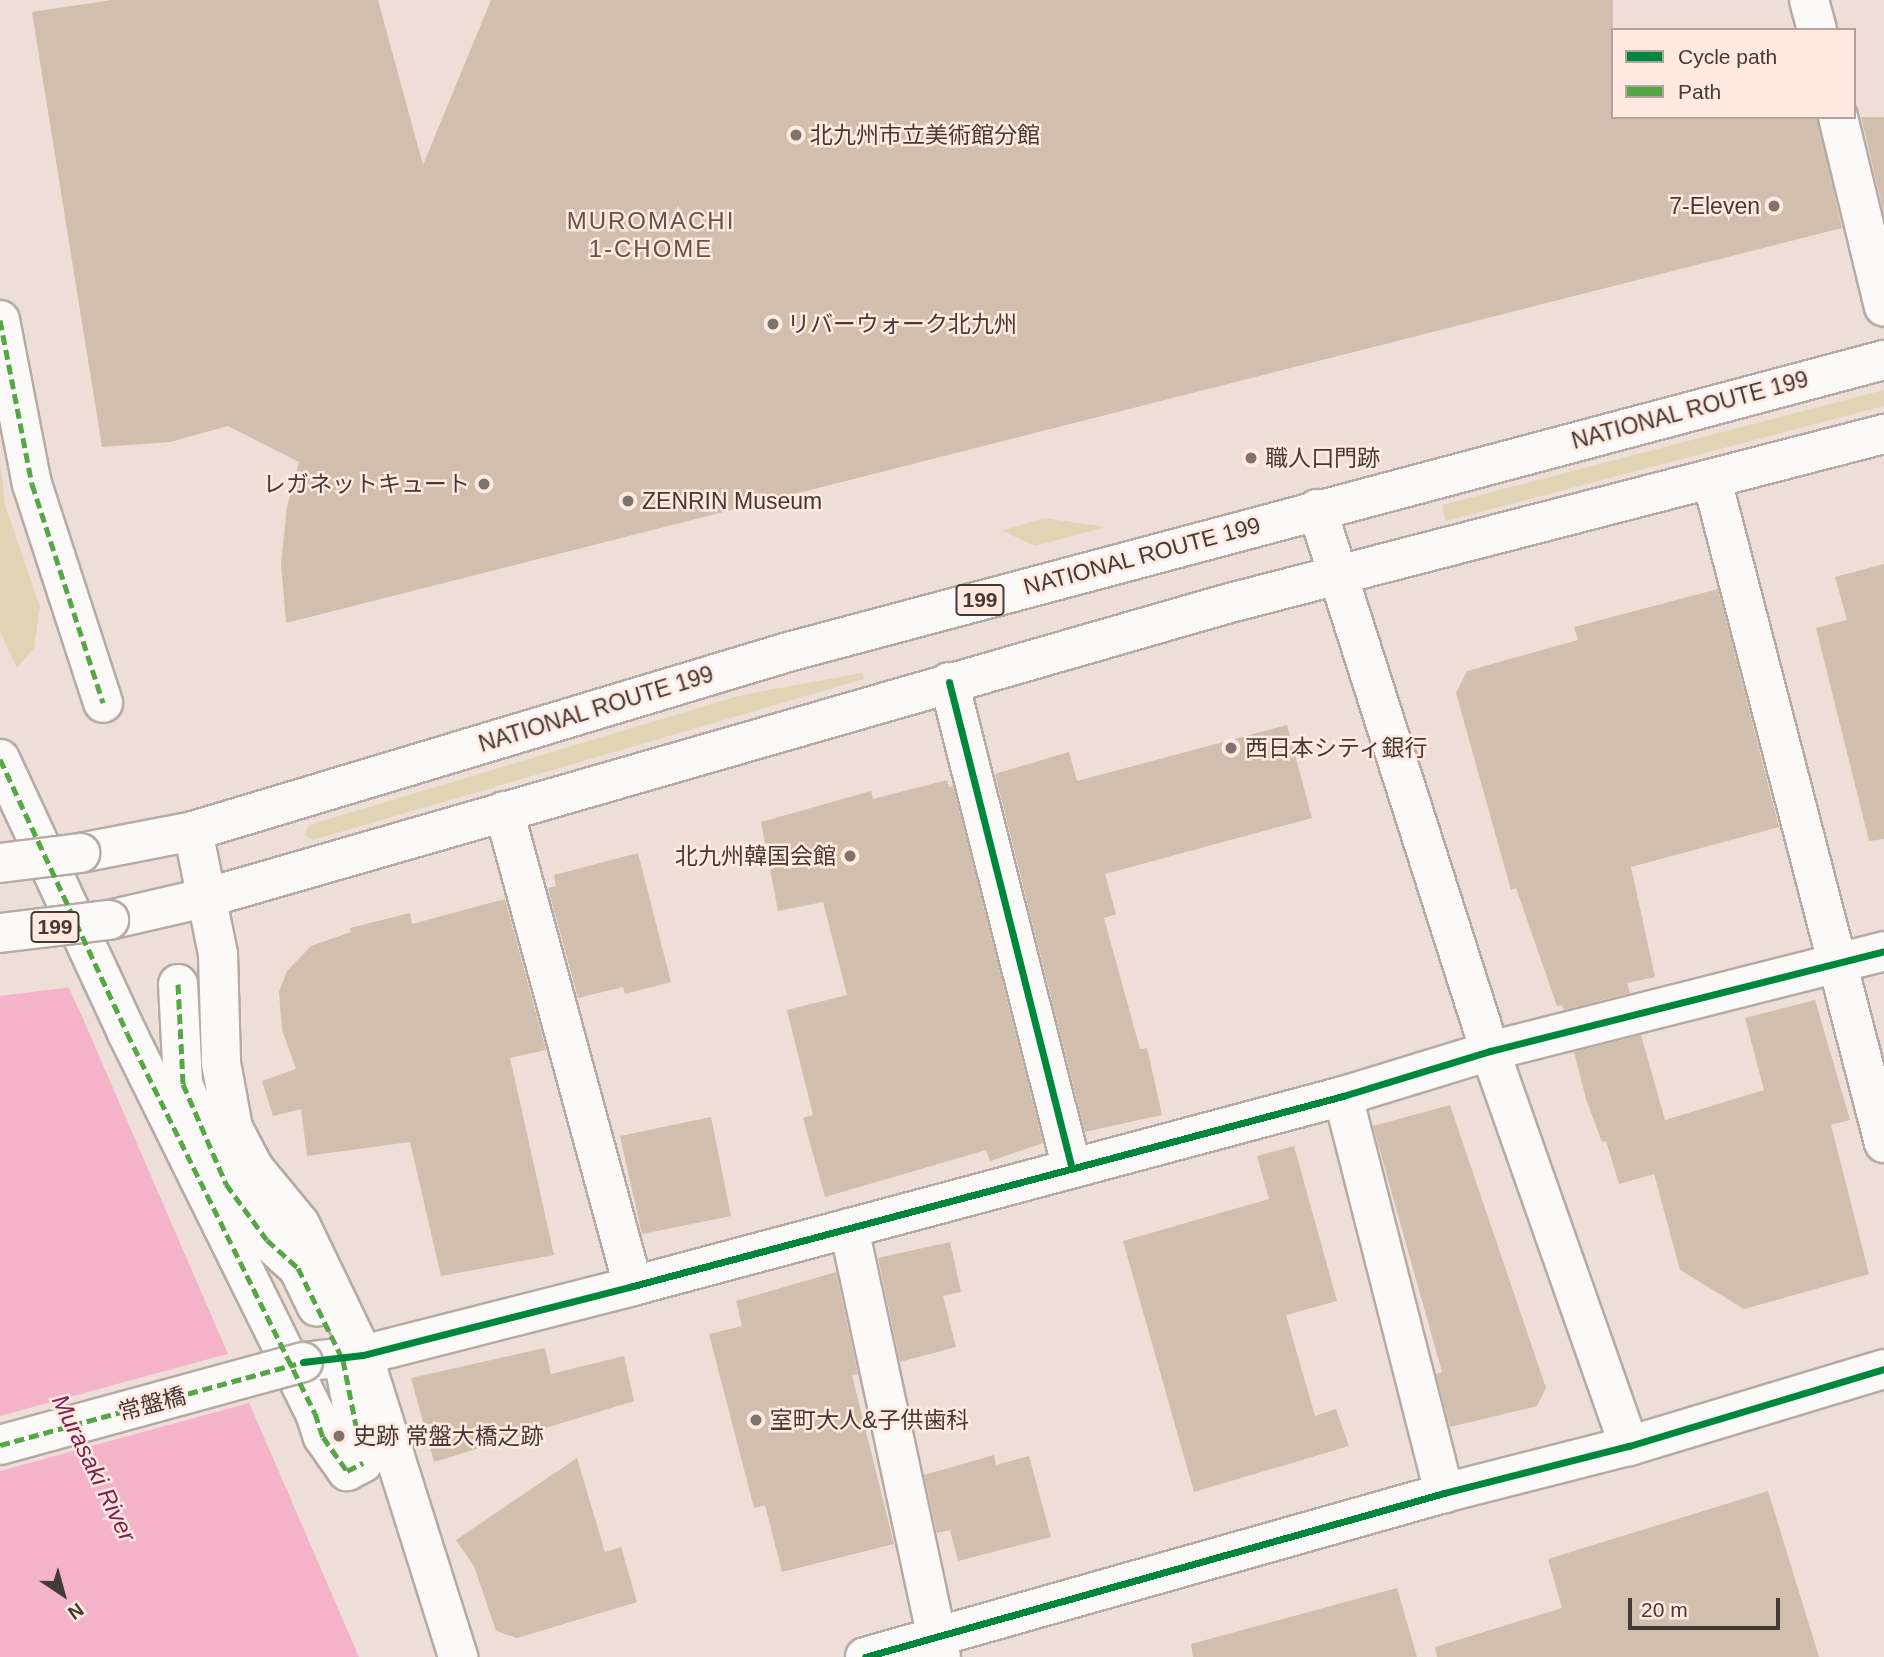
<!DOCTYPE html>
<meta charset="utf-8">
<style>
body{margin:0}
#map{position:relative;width:1884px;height:1657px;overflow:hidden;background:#edded7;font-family:Helvetica,"Noto Sans JP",sans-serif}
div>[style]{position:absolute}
.green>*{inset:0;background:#e1d4b5}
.water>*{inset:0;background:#f5b3ca}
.pier>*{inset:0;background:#edded7}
.building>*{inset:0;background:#d1bfae}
.roads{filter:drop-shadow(2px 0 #b5aaa4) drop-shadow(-2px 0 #b5aaa4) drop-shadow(0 2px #b5aaa4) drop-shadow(0 -2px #b5aaa4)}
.minor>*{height:38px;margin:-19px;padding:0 19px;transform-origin:19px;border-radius:19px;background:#fcfaf9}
.highway>*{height:38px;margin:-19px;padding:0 19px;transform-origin:19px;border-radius:19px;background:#fcfaf9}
.bridges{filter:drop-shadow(2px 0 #b5aaa4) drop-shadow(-2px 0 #b5aaa4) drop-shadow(0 2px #b5aaa4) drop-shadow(0 -2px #b5aaa4)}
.minor-bridge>*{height:38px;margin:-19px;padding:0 19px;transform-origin:19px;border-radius:19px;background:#fcfaf9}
.highway-bridge>*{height:38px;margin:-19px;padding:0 19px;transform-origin:19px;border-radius:19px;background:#fcfaf9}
.quiet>*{height:5px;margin-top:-2.5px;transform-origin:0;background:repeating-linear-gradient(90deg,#55a644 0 10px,transparent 0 15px)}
.cycleway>*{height:7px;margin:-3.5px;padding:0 3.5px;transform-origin:3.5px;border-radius:3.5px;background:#00873e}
.dots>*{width:19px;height:19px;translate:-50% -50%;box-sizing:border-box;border:4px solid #ffe9e0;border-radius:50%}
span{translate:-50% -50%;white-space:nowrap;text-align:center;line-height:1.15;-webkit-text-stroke:5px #ffe9e0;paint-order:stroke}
.shield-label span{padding:2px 5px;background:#ffe9e0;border:2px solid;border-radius:5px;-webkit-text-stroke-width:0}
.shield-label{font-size:21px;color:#443a35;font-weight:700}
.poi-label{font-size:23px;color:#443a35}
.left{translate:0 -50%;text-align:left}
.right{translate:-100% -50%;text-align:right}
.street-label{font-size:23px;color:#443a35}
.neighbourhood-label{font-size:24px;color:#675148;letter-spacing:2px}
.water-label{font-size:24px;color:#811d51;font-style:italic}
.legend{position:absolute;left:1611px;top:28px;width:245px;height:91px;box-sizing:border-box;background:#ffe9e0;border:2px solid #b4a39c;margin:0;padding:9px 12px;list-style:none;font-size:21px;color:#443a35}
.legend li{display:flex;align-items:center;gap:14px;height:35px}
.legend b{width:35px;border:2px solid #b4a39c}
.north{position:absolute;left:28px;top:1559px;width:70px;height:70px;-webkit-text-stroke:5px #ffe9e0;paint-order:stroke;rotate:144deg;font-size:19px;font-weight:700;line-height:28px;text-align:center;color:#443a35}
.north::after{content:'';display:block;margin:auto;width:24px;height:32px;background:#443a35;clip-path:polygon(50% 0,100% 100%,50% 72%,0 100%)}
.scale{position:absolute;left:1628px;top:1598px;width:152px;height:32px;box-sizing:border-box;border:4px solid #443a35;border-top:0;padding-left:9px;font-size:21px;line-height:24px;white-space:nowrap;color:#443a35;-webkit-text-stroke:5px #ffe9e0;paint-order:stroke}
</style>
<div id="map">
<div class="green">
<i style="clip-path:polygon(1884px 390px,1884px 406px,1446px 521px,1442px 505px)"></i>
<i style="clip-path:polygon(0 458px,5px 505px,40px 607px,34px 648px,17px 668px,0 631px)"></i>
<i style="clip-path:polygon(1044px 518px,1106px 527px,1035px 546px,1002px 531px)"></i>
<i style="clip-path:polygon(862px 673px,864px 679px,313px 840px,304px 835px,309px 825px,742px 695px)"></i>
</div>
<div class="water">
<i style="clip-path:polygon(0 837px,84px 1021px,359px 1657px,0 1657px)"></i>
</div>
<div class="pier">
<i style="clip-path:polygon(0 834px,3px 836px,72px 987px,0 996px)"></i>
<i style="clip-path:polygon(231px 1353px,253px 1402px,0 1471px,0 1416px)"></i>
</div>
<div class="building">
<i style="clip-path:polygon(112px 0,378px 0,423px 165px,491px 0,1613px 0,1613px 117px,1817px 117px,1842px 228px,286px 623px,281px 564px,287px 507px,299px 462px,228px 426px,170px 442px,102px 447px,32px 12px)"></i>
<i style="clip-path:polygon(1861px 117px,1884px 117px,1884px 214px)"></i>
<i style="clip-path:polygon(1884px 564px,1884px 839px,1869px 841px,1816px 628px,1847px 620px,1835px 577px)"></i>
<i style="clip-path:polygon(1718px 589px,1779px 827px,1631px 867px,1655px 977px,1627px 983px,1630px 993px,1564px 1010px,1562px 1005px,1557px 1006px,1516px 888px,1511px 890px,1456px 693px,1467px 671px,1578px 640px,1574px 627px)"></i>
<i style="clip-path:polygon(1287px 725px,1312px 818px,1105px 874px,1116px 914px,1104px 918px,1140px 1049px,1147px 1048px,1162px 1115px,1085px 1132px,995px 774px,1069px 752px,1077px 781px)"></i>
<i style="clip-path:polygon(947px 780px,949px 787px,953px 786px,1043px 1143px,990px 1161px,986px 1150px,825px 1197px,803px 1118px,813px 1115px,787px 1010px,847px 995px,823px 902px,778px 911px,761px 822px,871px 791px,873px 799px)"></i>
<i style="clip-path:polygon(638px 853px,671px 982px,625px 994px,623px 987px,578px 998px,548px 888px,556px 886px,554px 875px)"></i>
<i style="clip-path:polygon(505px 899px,546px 1050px,510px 1058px,554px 1255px,441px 1276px,410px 1142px,307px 1156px,301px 1109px,273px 1116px,262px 1081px,296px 1069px,282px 1030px,279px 992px,287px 971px,311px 946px,351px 932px,350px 928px,410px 913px,412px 924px)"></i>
<i style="clip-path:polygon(1815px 1000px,1850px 1120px,1831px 1125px,1869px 1274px,1744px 1309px,1680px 1270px,1654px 1174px,1619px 1184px,1606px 1141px,1602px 1142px,1586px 1099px,1574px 1052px,1641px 1035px,1665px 1120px,1764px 1090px,1745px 1018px)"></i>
<i style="clip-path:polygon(1450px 1105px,1546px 1388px,1537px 1406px,1450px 1427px,1436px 1374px,1442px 1372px,1373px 1126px)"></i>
<i style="clip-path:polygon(711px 1117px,731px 1216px,642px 1234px,620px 1136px)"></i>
<i style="clip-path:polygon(1294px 1146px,1337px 1301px,1286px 1315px,1315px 1416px,1336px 1409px,1349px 1446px,1194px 1492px,1123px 1241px,1269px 1199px,1257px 1156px)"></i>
<i style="clip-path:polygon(950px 1242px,961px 1292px,943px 1296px,956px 1347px,900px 1362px,878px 1258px)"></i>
<i style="clip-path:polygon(836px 1272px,858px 1374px,852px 1375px,894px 1544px,782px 1572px,765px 1505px,754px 1508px,709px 1334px,742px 1326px,736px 1301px)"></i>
<i style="clip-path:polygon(545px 1348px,551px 1374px,624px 1356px,634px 1401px,434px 1462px,411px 1378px)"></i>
<i style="clip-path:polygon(994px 1455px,996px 1465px,1029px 1456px,1051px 1537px,958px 1561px,950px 1530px,937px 1533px,924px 1475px)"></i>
<i style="clip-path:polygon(577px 1458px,605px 1552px,621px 1547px,637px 1602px,517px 1638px,496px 1631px,474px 1566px,456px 1540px)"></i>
<i style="clip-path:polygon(1768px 1491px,1819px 1657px,1437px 1657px,1435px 1647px,1562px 1608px,1548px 1559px)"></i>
<i style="clip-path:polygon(1397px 1588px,1417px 1657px,1193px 1657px,1191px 1644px)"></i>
</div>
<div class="roads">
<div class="minor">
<i style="left:1809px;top:0;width:31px;rotate:75deg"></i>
<i style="left:1838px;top:117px;width:195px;rotate:76.4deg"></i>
<i style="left:0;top:320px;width:167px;rotate:79deg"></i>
<i style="left:32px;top:484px;width:230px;rotate:72deg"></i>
<i style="left:1712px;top:480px;width:685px;rotate:75.46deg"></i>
<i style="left:1317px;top:509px;width:569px;rotate:72.3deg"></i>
<i style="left:1490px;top:1051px;width:419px;rotate:70.6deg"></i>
<i style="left:949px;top:682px;width:502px;rotate:75.83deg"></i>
<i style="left:0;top:759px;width:302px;rotate:65.1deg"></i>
<i style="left:127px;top:1033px;width:424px;rotate:63.7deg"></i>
<i style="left:315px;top:1413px;width:25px;rotate:72deg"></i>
<i style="left:323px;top:1437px;width:42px;rotate:54.8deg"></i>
<i style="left:347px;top:1471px;width:18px;rotate:-27deg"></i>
<i style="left:504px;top:811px;width:492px;rotate:74.8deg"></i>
<i style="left:193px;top:831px;width:126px;rotate:78.5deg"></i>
<i style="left:218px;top:954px;width:109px;rotate:88.4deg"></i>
<i style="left:221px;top:1063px;width:66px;rotate:79.5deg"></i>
<i style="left:233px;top:1128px;width:45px;rotate:62.3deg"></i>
<i style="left:254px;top:1168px;width:72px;rotate:50.6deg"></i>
<i style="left:300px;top:1224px;width:145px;rotate:64.3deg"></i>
<i style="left:363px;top:1355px;width:317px;rotate:72.5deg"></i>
<i style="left:178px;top:984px;width:100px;rotate:87.1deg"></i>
<i style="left:183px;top:1084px;width:109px;rotate:66.7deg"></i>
<i style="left:226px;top:1184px;width:69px;rotate:53.8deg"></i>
<i style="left:267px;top:1240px;width:42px;rotate:42.1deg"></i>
<i style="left:298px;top:1268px;width:43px;rotate:64deg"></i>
<i style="left:1343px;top:1096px;width:410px;rotate:75.7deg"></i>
<i style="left:849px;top:1228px;width:439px;rotate:77.9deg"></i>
<i style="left:303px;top:1362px;width:60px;rotate:-6.7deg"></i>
<i style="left:363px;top:1355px;width:279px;rotate:-14.3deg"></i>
<i style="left:633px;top:1286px;width:735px;rotate:-14.98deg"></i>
<i style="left:1343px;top:1096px;width:154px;rotate:-17deg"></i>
<i style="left:1490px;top:1051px;width:406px;rotate:-14.2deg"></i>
<i style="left:344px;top:1364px;width:68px;rotate:79deg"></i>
<i style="left:865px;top:1657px;width:602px;rotate:-15.81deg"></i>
<i style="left:1444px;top:1493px;width:191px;rotate:-14.3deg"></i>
<i style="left:1629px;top:1446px;width:266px;rotate:-16.8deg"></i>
</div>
<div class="highway">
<i style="left:80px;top:853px;width:115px;rotate:-11deg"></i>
<i style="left:193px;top:831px;width:621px;rotate:-16.74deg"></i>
<i style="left:788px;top:652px;width:1134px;rotate:-14.92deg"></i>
<i style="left:109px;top:920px;width:103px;rotate:-13deg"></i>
<i style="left:209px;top:897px;width:1058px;rotate:-16.07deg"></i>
<i style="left:1226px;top:604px;width:680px;rotate:-14.49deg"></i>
</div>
</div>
<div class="bridges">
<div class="minor-bridge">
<i style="left:0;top:1445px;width:314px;rotate:-15.3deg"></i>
</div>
<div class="highway-bridge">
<i style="left:0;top:863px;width:81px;rotate:-7.1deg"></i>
<i style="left:0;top:933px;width:110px;rotate:-6.8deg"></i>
</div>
</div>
<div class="quiet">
<i style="left:0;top:320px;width:167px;rotate:79deg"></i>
<i style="left:32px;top:484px;width:230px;rotate:72deg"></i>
<i style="left:0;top:759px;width:302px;rotate:65.1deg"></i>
<i style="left:127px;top:1033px;width:424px;rotate:63.7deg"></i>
<i style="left:315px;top:1413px;width:25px;rotate:72deg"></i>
<i style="left:323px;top:1437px;width:42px;rotate:54.8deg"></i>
<i style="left:347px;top:1471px;width:18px;rotate:-27deg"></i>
<i style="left:178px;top:984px;width:100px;rotate:87.1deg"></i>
<i style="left:183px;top:1084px;width:109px;rotate:66.7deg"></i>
<i style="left:226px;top:1184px;width:69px;rotate:53.8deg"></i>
<i style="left:267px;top:1240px;width:42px;rotate:42.1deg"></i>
<i style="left:298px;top:1268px;width:102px;rotate:63.9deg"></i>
<i style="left:343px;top:1360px;width:72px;rotate:78.8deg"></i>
<i style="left:0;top:1445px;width:307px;rotate:-15.3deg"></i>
</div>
<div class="cycleway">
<i style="left:949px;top:682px;width:502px;rotate:75.83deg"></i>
<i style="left:303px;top:1362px;width:60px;rotate:-6.7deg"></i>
<i style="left:363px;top:1355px;width:279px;rotate:-14.3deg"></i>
<i style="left:633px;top:1286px;width:735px;rotate:-14.98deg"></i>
<i style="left:1343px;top:1096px;width:154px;rotate:-17deg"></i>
<i style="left:1490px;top:1051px;width:406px;rotate:-14.2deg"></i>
<i style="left:865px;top:1657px;width:602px;rotate:-15.81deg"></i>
<i style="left:1444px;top:1493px;width:191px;rotate:-14.3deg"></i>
<i style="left:1629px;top:1446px;width:266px;rotate:-16.8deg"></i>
</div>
<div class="dots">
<i style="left:796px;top:135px;background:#7f736e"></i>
<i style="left:1774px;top:206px;background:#7f736e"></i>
<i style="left:773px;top:324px;background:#7f736e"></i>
<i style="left:1251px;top:458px;background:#7f736e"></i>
<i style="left:484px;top:484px;background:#7f736e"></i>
<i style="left:628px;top:501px;background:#7f736e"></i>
<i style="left:1231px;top:748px;background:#7f736e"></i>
<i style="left:850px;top:856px;background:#7f736e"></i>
<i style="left:756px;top:1420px;background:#7f736e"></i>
<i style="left:339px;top:1436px;background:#7f736e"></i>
</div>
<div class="shield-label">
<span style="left:980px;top:600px">199</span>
<span style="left:55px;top:927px">199</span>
</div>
<div class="poi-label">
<span class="left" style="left:810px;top:135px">北九州市立美術館分館</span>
<span class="right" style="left:1760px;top:206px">7-Eleven</span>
<span class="left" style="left:787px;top:324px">リバーウォーク北九州</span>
<span class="left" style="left:1265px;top:458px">職人口門跡</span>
<span class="right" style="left:470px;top:484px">レガネットキュート</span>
<span class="left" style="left:642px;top:501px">ZENRIN Museum</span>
<span class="left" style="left:1245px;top:748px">西日本シティ銀行</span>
<span class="right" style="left:836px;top:856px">北九州韓国会館</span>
<span class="left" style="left:770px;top:1420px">室町大人&amp;子供歯科</span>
<span class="left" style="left:353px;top:1436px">史跡 常盤大橋之跡</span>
</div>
<div class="street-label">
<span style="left:1690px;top:410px;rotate:-15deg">NATIONAL ROUTE 199</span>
<span style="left:1142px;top:556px;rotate:-15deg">NATIONAL ROUTE 199</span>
<span style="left:596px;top:709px;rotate:-17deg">NATIONAL ROUTE 199</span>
<span style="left:152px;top:1404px;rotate:-15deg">常盤橋</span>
</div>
<div class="neighbourhood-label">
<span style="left:651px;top:235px">MUROMACHI<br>1-CHOME</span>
</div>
<div class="water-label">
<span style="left:94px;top:1468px;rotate:64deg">Murasaki River</span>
</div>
<ul class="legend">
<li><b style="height:9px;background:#00873e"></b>Cycle path</li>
<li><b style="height:9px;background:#55a644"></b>Path</li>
</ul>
<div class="north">N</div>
<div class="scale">20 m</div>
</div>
